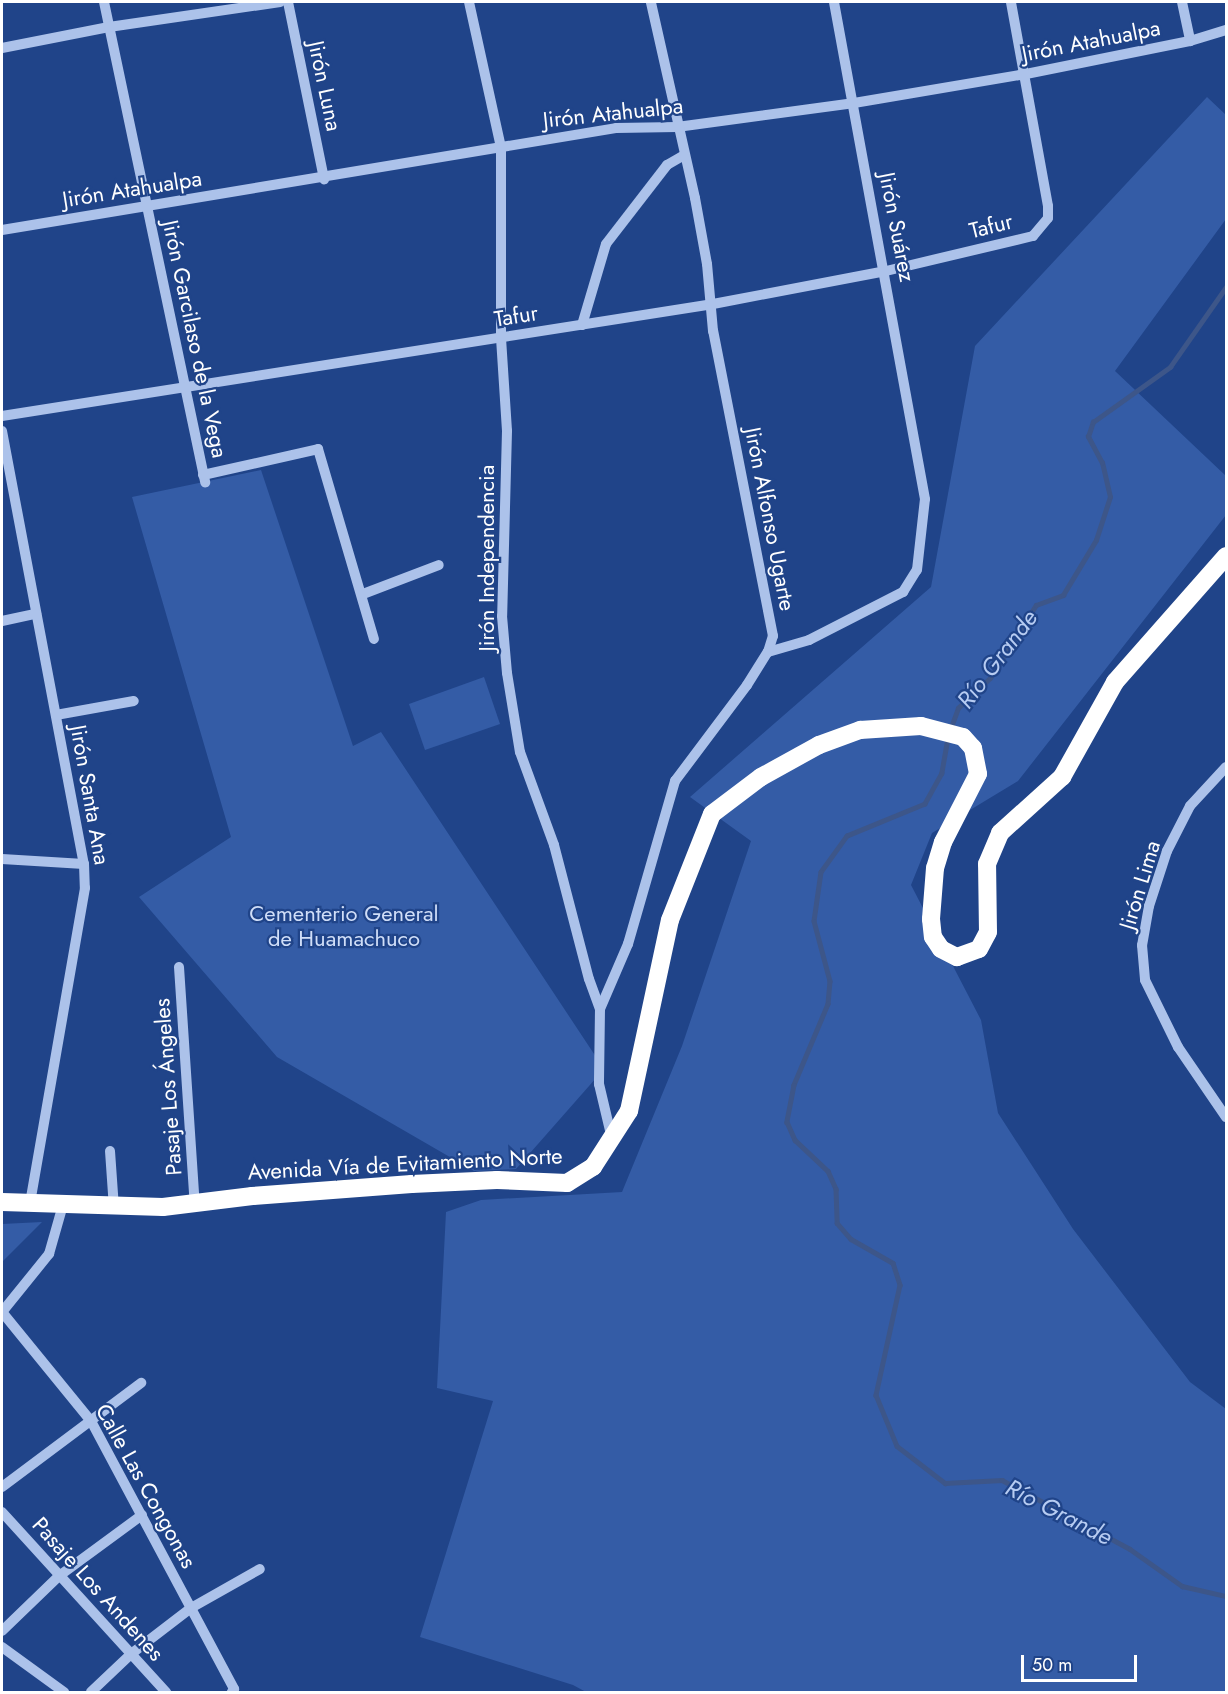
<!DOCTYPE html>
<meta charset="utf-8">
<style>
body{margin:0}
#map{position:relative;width:1228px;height:1694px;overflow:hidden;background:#204489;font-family:Jost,sans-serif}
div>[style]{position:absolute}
.green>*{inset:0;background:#345ca6}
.stream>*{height:4.5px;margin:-2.25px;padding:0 2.25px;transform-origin:2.25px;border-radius:2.25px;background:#3d5689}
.minor>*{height:10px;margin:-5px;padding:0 5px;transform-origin:5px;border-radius:5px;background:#acc2ea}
.highway>*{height:18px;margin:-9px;padding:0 9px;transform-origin:9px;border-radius:9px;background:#fff}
span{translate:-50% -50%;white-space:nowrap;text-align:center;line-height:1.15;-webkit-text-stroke:4.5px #204489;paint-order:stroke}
.street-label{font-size:22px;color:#fff}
.park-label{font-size:22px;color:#d0def8}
.water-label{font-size:24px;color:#b7ccf2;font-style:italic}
.frame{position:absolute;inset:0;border:3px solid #fff;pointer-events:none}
.scale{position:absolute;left:1021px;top:1655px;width:116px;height:27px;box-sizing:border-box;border:3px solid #fff;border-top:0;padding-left:8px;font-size:18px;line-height:21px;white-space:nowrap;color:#fff;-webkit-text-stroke:4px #204489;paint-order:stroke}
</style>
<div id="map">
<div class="green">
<i style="clip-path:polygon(1207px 97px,1226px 115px,1226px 219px,1115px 371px,1226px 476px,1226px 515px,1018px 781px,932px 833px,911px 885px,981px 1020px,998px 1113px,1073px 1229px,1190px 1382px,1226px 1409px,1226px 1692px,586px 1692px,573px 1685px,420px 1637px,493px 1401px,437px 1388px,446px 1212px,481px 1200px,622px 1192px,682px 1046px,751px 841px,690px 797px,931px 587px,975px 346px)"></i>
<i style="clip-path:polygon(261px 470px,353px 746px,381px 732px,604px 1069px,516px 1169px,474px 1171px,277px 1057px,139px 897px,231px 837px,132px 497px)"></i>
<i style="clip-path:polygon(484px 677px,500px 724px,425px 750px,409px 704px)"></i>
<i style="clip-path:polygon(42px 1222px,2px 1262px,2px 1224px)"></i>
</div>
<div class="stream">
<i style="left:950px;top:730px;width:23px;rotate:-70deg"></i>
<i style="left:958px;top:708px;width:44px;rotate:-43.2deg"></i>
<i style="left:990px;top:678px;width:86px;rotate:-57.8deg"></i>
<i style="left:1036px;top:605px;width:29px;rotate:-20deg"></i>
<i style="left:1063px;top:595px;width:64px;rotate:-59deg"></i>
<i style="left:1096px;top:540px;width:45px;rotate:-72deg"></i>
<i style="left:1110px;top:497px;width:35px;rotate:-103deg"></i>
<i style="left:1102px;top:463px;width:30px;rotate:-118deg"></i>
<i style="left:1088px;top:437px;width:16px;rotate:-72deg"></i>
<i style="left:1093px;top:422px;width:95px;rotate:-35.5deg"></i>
<i style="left:1170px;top:367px;width:98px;rotate:-55deg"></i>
<i style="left:948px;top:738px;width:36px;rotate:100deg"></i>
<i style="left:942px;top:773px;width:35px;rotate:119deg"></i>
<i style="left:925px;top:804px;width:84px;rotate:157.7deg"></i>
<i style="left:847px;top:836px;width:44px;rotate:125.8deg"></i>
<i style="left:821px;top:872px;width:49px;rotate:98.1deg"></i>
<i style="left:814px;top:921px;width:62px;rotate:75.1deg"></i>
<i style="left:830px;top:981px;width:23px;rotate:95deg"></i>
<i style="left:828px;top:1004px;width:88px;rotate:112.8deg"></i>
<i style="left:794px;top:1085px;width:38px;rotate:101deg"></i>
<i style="left:787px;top:1122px;width:20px;rotate:66deg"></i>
<i style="left:795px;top:1140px;width:45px;rotate:43.2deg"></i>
<i style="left:828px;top:1171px;width:20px;rotate:66deg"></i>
<i style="left:836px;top:1189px;width:34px;rotate:88deg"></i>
<i style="left:837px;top:1223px;width:21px;rotate:49deg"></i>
<i style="left:851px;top:1239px;width:48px;rotate:29.7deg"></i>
<i style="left:893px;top:1263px;width:23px;rotate:72deg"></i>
<i style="left:900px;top:1285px;width:113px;rotate:102.3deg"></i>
<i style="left:876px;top:1395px;width:55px;rotate:67.6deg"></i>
<i style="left:897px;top:1446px;width:61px;rotate:37.6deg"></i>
<i style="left:945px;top:1483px;width:57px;rotate:-3deg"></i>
<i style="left:1002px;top:1480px;width:145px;rotate:28.3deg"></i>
<i style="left:1130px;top:1549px;width:64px;rotate:35.4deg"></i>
<i style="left:1182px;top:1586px;width:45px;rotate:12.8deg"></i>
</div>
<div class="minor">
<i style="left:104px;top:2px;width:491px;rotate:78.1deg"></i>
<i style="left:288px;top:2px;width:181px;rotate:78.5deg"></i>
<i style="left:469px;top:2px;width:148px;rotate:77.6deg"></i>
<i style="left:501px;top:147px;width:191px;rotate:90deg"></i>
<i style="left:501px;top:338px;width:93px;rotate:86.3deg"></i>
<i style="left:507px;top:431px;width:185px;rotate:91.5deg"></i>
<i style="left:502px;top:616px;width:57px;rotate:85deg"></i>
<i style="left:507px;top:673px;width:80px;rotate:80.7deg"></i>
<i style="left:520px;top:752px;width:99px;rotate:69.9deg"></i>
<i style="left:554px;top:845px;width:138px;rotate:75.4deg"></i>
<i style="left:589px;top:979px;width:32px;rotate:70deg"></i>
<i style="left:600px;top:1009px;width:75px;rotate:90.8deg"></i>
<i style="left:599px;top:1084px;width:57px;rotate:76.7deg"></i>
<i style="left:1182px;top:2px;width:40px;rotate:78deg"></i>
<i style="left:2px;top:48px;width:109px;rotate:-11.1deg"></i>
<i style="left:109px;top:27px;width:173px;rotate:-8.3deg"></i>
<i style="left:2px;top:230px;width:622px;rotate:-9.43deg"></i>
<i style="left:616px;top:128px;width:61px;rotate:-0.9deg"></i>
<i style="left:677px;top:127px;width:179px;rotate:-7.7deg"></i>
<i style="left:854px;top:103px;width:174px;rotate:-9.6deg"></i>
<i style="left:1026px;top:74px;width:167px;rotate:-11.4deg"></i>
<i style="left:1190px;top:41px;width:38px;rotate:-17deg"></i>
<i style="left:582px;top:325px;width:84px;rotate:-73.5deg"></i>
<i style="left:606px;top:244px;width:100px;rotate:-52.3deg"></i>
<i style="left:667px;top:165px;width:20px;rotate:-30deg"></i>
<i style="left:2px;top:416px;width:720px;rotate:-8.95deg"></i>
<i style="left:713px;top:304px;width:176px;rotate:-10.8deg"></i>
<i style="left:886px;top:271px;width:151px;rotate:-13.4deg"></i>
<i style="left:1033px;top:236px;width:23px;rotate:-50deg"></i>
<i style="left:1048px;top:218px;width:12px;rotate:-90deg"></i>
<i style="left:1048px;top:206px;width:207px;rotate:-100.3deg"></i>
<i style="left:2px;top:431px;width:441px;rotate:79.3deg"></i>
<i style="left:84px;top:864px;width:24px;rotate:88deg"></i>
<i style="left:85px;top:888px;width:320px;rotate:99.9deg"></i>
<i style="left:203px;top:475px;width:118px;rotate:-12.7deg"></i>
<i style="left:318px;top:449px;width:198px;rotate:73.6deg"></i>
<i style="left:363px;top:594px;width:81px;rotate:-20.9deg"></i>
<i style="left:2px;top:621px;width:35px;rotate:-12deg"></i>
<i style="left:768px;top:652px;width:43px;rotate:-16.3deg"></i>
<i style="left:809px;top:640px;width:106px;rotate:-27.1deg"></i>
<i style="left:903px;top:592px;width:26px;rotate:-58deg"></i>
<i style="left:917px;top:570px;width:71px;rotate:-83.6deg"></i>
<i style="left:925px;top:499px;width:505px;rotate:-100.38deg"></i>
<i style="left:56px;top:715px;width:79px;rotate:-10.2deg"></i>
<i style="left:1226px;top:767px;width:53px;rotate:132.7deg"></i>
<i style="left:1190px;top:806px;width:51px;rotate:117.1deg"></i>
<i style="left:1167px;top:851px;width:58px;rotate:108.1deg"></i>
<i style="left:1149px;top:906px;width:40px;rotate:100deg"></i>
<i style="left:1142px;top:945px;width:35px;rotate:85deg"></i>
<i style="left:1145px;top:980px;width:75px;rotate:63.8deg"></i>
<i style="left:1178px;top:1047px;width:85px;rotate:55.6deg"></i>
<i style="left:2px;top:859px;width:82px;rotate:3.5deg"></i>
<i style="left:179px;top:967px;width:239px;rotate:86.2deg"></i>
<i style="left:600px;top:1009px;width:71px;rotate:-66.7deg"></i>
<i style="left:628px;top:944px;width:170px;rotate:-73.9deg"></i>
<i style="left:675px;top:781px;width:120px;rotate:-53.1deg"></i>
<i style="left:747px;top:685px;width:39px;rotate:-58deg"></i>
<i style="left:768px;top:652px;width:17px;rotate:-73deg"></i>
<i style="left:773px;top:636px;width:311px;rotate:-101.1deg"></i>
<i style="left:713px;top:331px;width:67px;rotate:-95.1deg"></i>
<i style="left:707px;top:264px;width:67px;rotate:-100.3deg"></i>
<i style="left:695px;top:198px;width:201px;rotate:-102.7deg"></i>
<i style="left:110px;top:1151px;width:57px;rotate:86deg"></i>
<i style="left:2px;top:1312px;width:141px;rotate:50.8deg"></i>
<i style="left:91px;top:1421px;width:304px;rotate:61.9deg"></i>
<i style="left:234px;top:1689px;width:4px;rotate:124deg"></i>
<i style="left:2px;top:1312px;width:75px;rotate:-51deg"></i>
<i style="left:49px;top:1254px;width:51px;rotate:-74.1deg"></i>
<i style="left:2px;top:1487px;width:174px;rotate:-36.8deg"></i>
<i style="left:2px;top:1512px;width:244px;rotate:47.7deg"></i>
<i style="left:2px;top:1631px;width:79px;rotate:-44deg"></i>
<i style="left:59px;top:1576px;width:103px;rotate:-36.3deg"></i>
<i style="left:2px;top:1647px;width:77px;rotate:36deg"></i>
<i style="left:91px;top:1692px;width:55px;rotate:-43.5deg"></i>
<i style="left:131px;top:1654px;width:76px;rotate:-37.5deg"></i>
<i style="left:191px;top:1608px;width:79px;rotate:-29.5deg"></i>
</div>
<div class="highway">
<i style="left:2px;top:1202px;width:161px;rotate:1.8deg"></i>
<i style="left:163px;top:1207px;width:90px;rotate:-7deg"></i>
<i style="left:252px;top:1196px;width:160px;rotate:-4.3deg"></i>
<i style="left:412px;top:1184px;width:85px;rotate:-2.7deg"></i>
<i style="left:497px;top:1180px;width:70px;rotate:2.5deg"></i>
<i style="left:567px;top:1183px;width:31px;rotate:-32deg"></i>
<i style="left:593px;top:1167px;width:67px;rotate:-57.3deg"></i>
<i style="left:629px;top:1111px;width:195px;rotate:-77.9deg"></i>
<i style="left:670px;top:920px;width:114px;rotate:-68.4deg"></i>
<i style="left:712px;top:814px;width:61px;rotate:-37.1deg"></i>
<i style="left:761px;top:777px;width:66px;rotate:-28.9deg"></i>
<i style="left:819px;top:745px;width:44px;rotate:-20.1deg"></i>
<i style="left:860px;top:730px;width:61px;rotate:-3.8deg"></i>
<i style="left:921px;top:726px;width:43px;rotate:14.7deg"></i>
<i style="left:963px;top:737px;width:15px;rotate:48deg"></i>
<i style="left:973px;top:748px;width:26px;rotate:79deg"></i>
<i style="left:978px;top:774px;width:76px;rotate:117.2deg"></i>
<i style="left:943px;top:842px;width:27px;rotate:107deg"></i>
<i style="left:935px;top:868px;width:51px;rotate:94.5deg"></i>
<i style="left:931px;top:919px;width:18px;rotate:84deg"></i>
<i style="left:933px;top:937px;width:14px;rotate:56deg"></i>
<i style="left:941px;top:949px;width:18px;rotate:27deg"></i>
<i style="left:957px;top:957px;width:23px;rotate:-20deg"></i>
<i style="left:979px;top:949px;width:19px;rotate:-62deg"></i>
<i style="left:988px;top:932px;width:68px;rotate:-90.8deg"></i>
<i style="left:987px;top:864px;width:34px;rotate:-67deg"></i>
<i style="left:1000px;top:833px;width:84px;rotate:-42.1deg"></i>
<i style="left:1062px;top:777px;width:109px;rotate:-60.8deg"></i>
<i style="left:1115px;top:682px;width:168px;rotate:-48.6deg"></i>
</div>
<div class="street-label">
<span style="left:1091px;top:41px;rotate:-11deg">Jirón Atahualpa</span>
<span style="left:325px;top:86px;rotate:78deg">Jirón Luna</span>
<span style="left:613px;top:113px;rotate:-6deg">Jirón Atahualpa</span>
<span style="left:132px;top:189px;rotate:-9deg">Jirón Atahualpa</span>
<span style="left:991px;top:226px;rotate:-14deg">Tafur</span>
<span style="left:897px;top:227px;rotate:79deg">Jirón Suárez</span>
<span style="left:516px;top:316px;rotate:-9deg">Tafur</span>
<span style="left:195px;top:339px;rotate:78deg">Jirón Garcilaso de la Vega</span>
<span style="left:770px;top:519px;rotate:79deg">Jirón Alfonso Ugarte</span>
<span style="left:487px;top:558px;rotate:-90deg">Jirón Independencia</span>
<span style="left:90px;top:795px;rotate:80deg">Jirón Santa Ana</span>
<span style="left:1140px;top:885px;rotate:-73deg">Jirón Lima</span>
<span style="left:168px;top:1087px;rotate:-94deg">Pasaje Los Ángeles</span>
<span style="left:405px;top:1164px;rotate:-3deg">Avenida Vía de Evitamiento Norte</span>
<span style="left:146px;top:1486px;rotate:61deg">Calle Las Congonas</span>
<span style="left:98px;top:1589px;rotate:48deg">Pasaje Los Andenes</span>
</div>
<div class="park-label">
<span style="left:344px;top:926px">Cementerio General<br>de Huamachuco</span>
</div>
<div class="water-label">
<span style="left:997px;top:659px;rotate:-53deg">Río Grande</span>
<span style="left:1059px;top:1512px;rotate:27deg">Río Grande</span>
</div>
<div class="frame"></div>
<div class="scale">50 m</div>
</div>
